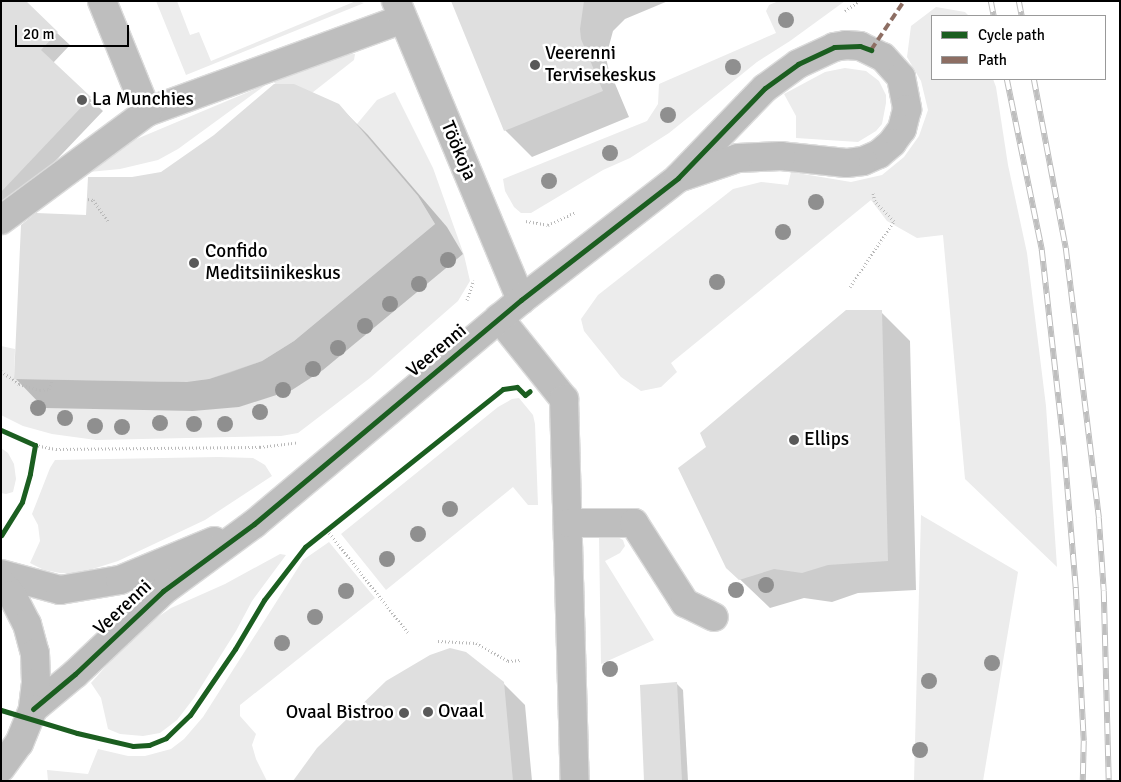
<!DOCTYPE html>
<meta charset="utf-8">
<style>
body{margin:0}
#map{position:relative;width:1121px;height:782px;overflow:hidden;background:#fff;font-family:Signika,sans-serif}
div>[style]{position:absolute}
.green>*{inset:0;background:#ececec}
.shadow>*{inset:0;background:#0003}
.building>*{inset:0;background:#dfdfdf}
.path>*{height:3px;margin-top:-1.5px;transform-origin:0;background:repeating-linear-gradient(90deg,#b9b9b9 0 1px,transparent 0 3.5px)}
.roads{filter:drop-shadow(1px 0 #dbdbdb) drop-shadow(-1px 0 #dbdbdb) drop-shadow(0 1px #dbdbdb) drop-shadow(0 -1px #dbdbdb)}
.minor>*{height:28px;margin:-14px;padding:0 14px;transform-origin:14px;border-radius:14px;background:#bebebe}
.major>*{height:28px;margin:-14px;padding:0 14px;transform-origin:14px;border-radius:14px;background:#bebebe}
.rail>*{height:5.5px;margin-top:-2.75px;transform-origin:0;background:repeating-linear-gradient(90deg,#fff 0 11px,#bebebe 0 22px);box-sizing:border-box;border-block:1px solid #bebebe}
.quiet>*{height:4px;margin-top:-2px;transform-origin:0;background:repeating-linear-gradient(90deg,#8d6e63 0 8px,transparent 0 12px)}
.cycleway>*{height:5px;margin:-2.5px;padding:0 2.5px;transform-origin:2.5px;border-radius:2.5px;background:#1b5e20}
.trees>*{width:16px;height:16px;margin:-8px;border-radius:50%;background:#8f8f8f}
.dots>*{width:14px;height:14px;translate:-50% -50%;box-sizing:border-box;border:2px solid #fff;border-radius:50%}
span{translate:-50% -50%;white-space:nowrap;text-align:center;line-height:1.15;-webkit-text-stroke:5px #fff;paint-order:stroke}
.poi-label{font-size:19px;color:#000}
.left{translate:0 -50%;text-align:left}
.right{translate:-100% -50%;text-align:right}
.street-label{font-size:19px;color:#000}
.frame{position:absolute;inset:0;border:2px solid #000;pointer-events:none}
.legend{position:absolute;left:931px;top:15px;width:175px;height:65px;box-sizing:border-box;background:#fff;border:1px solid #999;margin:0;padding:6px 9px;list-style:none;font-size:15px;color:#000}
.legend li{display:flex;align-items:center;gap:10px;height:25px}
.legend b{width:25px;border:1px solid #999}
.scale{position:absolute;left:15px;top:25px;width:114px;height:22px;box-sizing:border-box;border:2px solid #000;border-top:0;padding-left:6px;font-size:15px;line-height:18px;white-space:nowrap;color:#000;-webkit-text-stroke:4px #fff;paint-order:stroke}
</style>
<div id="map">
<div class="green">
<i style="clip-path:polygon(156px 1px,177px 1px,190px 35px,199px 32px,211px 61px,356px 1px,364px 3px,186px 75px)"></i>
<i style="clip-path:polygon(779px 1px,845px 1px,790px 41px,757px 62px,669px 133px,630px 158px,603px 170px,531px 213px,521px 213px,514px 207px,505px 191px,503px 179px,647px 121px,658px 104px,659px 84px,776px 33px,766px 11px,769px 5px)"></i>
<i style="clip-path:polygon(936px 7px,965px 12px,969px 16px,932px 16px,932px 79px,993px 79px,996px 87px,1008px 165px,1027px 253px,1046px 406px,1057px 567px,965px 479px,943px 235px,917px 238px,887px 221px,871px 200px,671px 363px,677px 372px,661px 387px,641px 391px,621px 377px,584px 331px,581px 319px,598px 295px,733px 189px,761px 182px,788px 185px,791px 172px,851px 182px,882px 175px,904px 157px,919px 136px,928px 110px,921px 81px,907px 57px,911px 26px)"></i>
<i style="clip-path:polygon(355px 54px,354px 60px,294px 107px,273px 81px,336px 55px)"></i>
<i style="clip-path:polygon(845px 68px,866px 71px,879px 81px,886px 95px,886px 103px,882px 124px,876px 131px,858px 142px,796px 138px,796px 116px,784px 94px,825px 72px)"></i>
<i style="clip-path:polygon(267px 84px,178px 149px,158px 160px,120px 169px,89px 172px,127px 143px)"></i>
<i style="clip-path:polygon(395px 92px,433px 168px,464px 255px,470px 281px,458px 301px,370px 378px,298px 433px,281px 436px,96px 440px,52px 434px,23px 426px,1px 415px,1px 346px,15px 349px,14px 379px,163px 382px,209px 379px,229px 373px,262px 361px,294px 341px,435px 224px,418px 196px,357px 124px,377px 100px)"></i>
<i style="clip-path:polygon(519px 398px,533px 415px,535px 424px,538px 505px,528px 505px,513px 487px,386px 590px,341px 534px,498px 407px,512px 399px)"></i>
<i style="clip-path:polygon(1px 448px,8px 453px,14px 464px,16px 479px,13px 492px,6px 494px,1px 493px)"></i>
<i style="clip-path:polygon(218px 457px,253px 458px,265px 465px,272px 476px,205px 520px,118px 561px,80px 573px,60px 573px,44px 570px,30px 563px,40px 541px,38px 525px,32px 514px,50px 468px,55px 460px)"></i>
<i style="clip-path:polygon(921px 515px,1018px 572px,983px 781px,914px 781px)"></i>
<i style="clip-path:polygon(616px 536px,623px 540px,625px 546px,620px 553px,605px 561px,654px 640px,601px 664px,599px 537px)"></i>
<i style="clip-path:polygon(329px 542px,375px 598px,240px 705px,240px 716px,256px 734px,252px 745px,256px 759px,267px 781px,48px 781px,47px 770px,88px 774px,98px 749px,128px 756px,145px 756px,171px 749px,184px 739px,203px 717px,303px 560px)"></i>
<i style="clip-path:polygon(280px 554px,286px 555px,252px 601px,236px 631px,194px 698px,177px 720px,160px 733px,143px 736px,120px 734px,108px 729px,101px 698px,91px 683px,122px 648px,143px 627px,171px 608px,225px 584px)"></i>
</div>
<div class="shadow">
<i style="clip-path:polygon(1px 1px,57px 33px,70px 45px,53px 63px,103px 111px,1px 218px)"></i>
<i style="clip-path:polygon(452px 1px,668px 1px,625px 19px,613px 31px,606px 57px,608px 67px,629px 117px,532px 157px,505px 130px)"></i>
<i style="clip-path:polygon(338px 105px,368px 135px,447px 227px,463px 254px,323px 370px,292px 390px,239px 407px,193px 411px,44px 408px,15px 378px,88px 216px,132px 178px,162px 173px)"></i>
<i style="clip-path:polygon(881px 312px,910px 341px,916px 590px,858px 593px,832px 602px,804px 598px,770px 608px,727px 567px)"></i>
<i style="clip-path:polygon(503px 683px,525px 705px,532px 781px,295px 781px)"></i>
<i style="clip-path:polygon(677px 684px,683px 690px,688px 781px,645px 781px)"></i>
</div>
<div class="building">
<i style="clip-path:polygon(1px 1px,26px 1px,58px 32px,41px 50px,91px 97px,1px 192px)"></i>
<i style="clip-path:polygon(451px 1px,584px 1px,580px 29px,581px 39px,603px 91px,504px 131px)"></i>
<i style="clip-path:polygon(274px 84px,294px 84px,339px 104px,418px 196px,435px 224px,294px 341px,262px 361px,209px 379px,187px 382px,14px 379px,21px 225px,36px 213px,86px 215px,88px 177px,132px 177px,161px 172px,214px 135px)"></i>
<i style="clip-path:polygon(846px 310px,882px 310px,888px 561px,828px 565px,802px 573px,774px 569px,739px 580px,726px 568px,678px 468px,706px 447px,700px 433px)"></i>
<i style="clip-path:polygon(450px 648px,466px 652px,504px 682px,513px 781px,293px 781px,317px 748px,386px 681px,430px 655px)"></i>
<i style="clip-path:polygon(677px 682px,682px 781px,644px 781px,640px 685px)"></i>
</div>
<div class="path">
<i style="left:845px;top:11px;width:17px;rotate:-36deg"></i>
<i style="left:88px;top:199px;width:5px;rotate:11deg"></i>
<i style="left:93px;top:200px;width:26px;rotate:54deg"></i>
<i style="left:526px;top:221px;width:22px;rotate:10deg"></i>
<i style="left:548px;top:225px;width:31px;rotate:-25deg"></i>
<i style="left:850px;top:287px;width:79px;rotate:-56.3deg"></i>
<i style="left:894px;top:221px;width:28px;rotate:-134deg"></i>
<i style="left:875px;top:201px;width:8px;rotate:-104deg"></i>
<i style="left:467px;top:300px;width:21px;rotate:-71deg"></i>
<i style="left:1px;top:371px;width:22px;rotate:36deg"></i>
<i style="left:19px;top:384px;width:22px;rotate:16deg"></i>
<i style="left:40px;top:390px;width:9px;rotate:-6deg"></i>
<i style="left:49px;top:389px;width:9px;rotate:-69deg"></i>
<i style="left:35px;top:445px;width:21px;rotate:11deg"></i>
<i style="left:56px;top:449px;width:204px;rotate:-0.6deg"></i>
<i style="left:260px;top:447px;width:38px;rotate:-7deg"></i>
<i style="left:327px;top:530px;width:132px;rotate:51.7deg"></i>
<i style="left:438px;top:641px;width:38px;rotate:3deg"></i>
<i style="left:476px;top:643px;width:37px;rotate:29deg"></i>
<i style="left:508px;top:661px;width:13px;rotate:-4deg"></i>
</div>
<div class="roads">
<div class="minor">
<i style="left:102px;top:1px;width:120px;rotate:67.9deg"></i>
<i style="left:147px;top:112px;width:272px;rotate:-20deg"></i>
<i style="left:396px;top:1px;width:324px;rotate:67.3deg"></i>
<i style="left:1px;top:220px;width:182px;rotate:-36.5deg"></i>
<i style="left:499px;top:318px;width:104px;rotate:51.3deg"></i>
<i style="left:564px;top:399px;width:382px;rotate:88.4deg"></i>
<i style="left:569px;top:523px;width:65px"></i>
<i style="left:634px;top:523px;width:95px;rotate:57.5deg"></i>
<i style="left:685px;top:603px;width:32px;rotate:26deg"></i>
<i style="left:1px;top:574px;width:61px;rotate:15.2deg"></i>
<i style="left:60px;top:590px;width:61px;rotate:-9.5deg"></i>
<i style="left:120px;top:580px;width:102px;rotate:-22.5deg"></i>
<i style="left:33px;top:709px;width:55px;rotate:-39.8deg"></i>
<i style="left:75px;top:674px;width:121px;rotate:-43.3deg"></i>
<i style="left:163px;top:591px;width:113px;rotate:-36.4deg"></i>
<i style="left:254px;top:524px;width:349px;rotate:-40deg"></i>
<i style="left:521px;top:300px;width:199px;rotate:-37.8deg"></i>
<i style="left:678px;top:178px;width:125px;rotate:-46deg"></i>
<i style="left:765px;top:88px;width:41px;rotate:-36deg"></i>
<i style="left:798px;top:64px;width:40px;rotate:-25deg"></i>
<i style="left:834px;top:47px;width:12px;rotate:-9deg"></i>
<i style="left:846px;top:45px;width:14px;rotate:4deg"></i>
<i style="left:860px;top:46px;width:25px;rotate:26deg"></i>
<i style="left:883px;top:57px;width:27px;rotate:48deg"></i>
<i style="left:901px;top:77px;width:33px;rotate:79deg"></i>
<i style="left:907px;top:109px;width:21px;rotate:104deg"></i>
<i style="left:902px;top:129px;width:17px;rotate:126deg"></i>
<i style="left:892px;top:143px;width:17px;rotate:140deg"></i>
<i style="left:879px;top:154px;width:17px;rotate:156deg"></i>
<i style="left:863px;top:161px;width:17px;rotate:173deg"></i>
<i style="left:846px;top:163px;width:65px;rotate:-173.9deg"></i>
<i style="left:781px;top:156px;width:43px;rotate:177.3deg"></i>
<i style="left:738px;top:158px;width:63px;rotate:161.6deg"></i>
</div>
<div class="major">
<i style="left:1px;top:583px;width:16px;rotate:47deg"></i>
<i style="left:12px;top:595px;width:33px;rotate:63deg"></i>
<i style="left:27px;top:624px;width:30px;rotate:75deg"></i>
<i style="left:35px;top:653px;width:30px;rotate:88deg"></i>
<i style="left:36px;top:683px;width:26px;rotate:97deg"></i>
<i style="left:33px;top:709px;width:37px;rotate:112deg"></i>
<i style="left:19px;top:743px;width:31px;rotate:126deg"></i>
</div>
</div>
<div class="rail">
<i style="left:991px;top:1px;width:15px;rotate:79deg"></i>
<i style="left:1019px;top:1px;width:15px;rotate:79deg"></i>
<i style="left:1007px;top:79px;width:175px;rotate:78.4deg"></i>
<i style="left:1042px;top:250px;width:196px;rotate:83.6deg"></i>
<i style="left:1064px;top:445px;width:144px;rotate:85.2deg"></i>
<i style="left:1076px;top:588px;width:153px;rotate:87deg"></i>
<i style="left:1084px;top:741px;width:40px;rotate:91.4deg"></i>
<i style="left:1034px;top:79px;width:172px;rotate:79.3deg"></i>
<i style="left:1066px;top:248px;width:272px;rotate:83deg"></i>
<i style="left:1099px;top:518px;width:73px;rotate:86.1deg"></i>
<i style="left:1104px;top:591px;width:190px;rotate:88.5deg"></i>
</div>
<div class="quiet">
<i style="left:871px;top:50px;width:59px;rotate:-56deg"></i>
</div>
<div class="cycleway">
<i style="left:1px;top:430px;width:37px;rotate:24deg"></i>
<i style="left:35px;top:445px;width:29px;rotate:100deg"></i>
<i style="left:30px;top:474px;width:29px;rotate:106deg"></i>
<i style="left:22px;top:502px;width:39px;rotate:122deg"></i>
<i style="left:33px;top:709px;width:55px;rotate:-39.8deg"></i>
<i style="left:75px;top:674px;width:121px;rotate:-43.3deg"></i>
<i style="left:163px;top:591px;width:113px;rotate:-36.4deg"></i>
<i style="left:254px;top:524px;width:349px;rotate:-40deg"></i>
<i style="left:521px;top:300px;width:199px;rotate:-37.8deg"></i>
<i style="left:678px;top:178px;width:125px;rotate:-46deg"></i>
<i style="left:765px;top:88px;width:41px;rotate:-36deg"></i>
<i style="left:798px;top:64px;width:40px;rotate:-25deg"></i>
<i style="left:834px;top:47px;width:26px;rotate:-2deg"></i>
<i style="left:860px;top:46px;width:12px;rotate:20deg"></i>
<i style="left:1px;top:710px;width:79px;rotate:16.8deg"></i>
<i style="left:77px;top:733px;width:57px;rotate:13.1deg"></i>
<i style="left:133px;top:746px;width:16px;rotate:-4deg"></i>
<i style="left:149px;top:745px;width:18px;rotate:-22deg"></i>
<i style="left:166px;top:738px;width:33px;rotate:-44deg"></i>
<i style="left:190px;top:715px;width:80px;rotate:-55.7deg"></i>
<i style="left:235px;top:649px;width:57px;rotate:-59.4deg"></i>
<i style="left:264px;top:600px;width:67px;rotate:-52.3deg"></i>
<i style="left:305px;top:547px;width:253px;rotate:-38.6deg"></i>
<i style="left:503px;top:389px;width:14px;rotate:-8deg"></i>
<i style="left:517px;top:387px;width:11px;rotate:45deg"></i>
<i style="left:525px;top:395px;width:6px;rotate:-39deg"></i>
</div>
<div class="trees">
<i style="left:786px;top:20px"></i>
<i style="left:733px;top:67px"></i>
<i style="left:668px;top:115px"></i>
<i style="left:610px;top:153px"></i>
<i style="left:549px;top:181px"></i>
<i style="left:816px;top:202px"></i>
<i style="left:783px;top:232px"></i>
<i style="left:448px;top:260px"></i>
<i style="left:717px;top:282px"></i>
<i style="left:419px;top:284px"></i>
<i style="left:390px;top:304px"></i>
<i style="left:365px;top:326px"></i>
<i style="left:338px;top:348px"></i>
<i style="left:313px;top:369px"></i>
<i style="left:283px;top:390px"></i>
<i style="left:38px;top:408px"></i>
<i style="left:260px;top:412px"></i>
<i style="left:65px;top:418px"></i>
<i style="left:160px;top:423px"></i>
<i style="left:194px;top:424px"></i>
<i style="left:225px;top:424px"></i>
<i style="left:95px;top:426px"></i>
<i style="left:122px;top:427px"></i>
<i style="left:450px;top:509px"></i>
<i style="left:418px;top:534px"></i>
<i style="left:387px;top:559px"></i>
<i style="left:766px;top:585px"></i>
<i style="left:736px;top:590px"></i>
<i style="left:346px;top:591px"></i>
<i style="left:315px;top:617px"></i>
<i style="left:282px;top:643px"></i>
<i style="left:992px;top:663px"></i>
<i style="left:610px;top:669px"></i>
<i style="left:929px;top:681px"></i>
<i style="left:920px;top:750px"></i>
</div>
<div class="dots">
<i style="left:535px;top:65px;background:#595959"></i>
<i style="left:82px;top:100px;background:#595959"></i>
<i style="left:194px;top:263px;background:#595959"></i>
<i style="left:794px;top:440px;background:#595959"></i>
<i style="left:428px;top:712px;background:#595959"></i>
<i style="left:404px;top:713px;background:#595959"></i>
</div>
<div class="poi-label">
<span class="left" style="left:545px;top:65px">Veerenni<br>Tervisekeskus</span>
<span class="left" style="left:92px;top:100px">La Munchies</span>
<span class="left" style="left:205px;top:263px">Confido<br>Meditsiinikeskus</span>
<span class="left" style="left:804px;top:440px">Ellips</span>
<span class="left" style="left:438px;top:712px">Ovaal</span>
<span class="right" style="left:394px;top:713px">Ovaal Bistroo</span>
</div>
<div class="street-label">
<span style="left:458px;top:151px;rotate:67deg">Töökoja</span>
<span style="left:437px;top:351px;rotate:-40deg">Veerenni</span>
<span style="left:123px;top:608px;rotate:-43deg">Veerenni</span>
</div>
<div class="frame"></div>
<ul class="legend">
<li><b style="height:6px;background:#1b5e20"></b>Cycle path</li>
<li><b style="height:6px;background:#8d6e63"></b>Path</li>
</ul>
<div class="scale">20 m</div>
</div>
